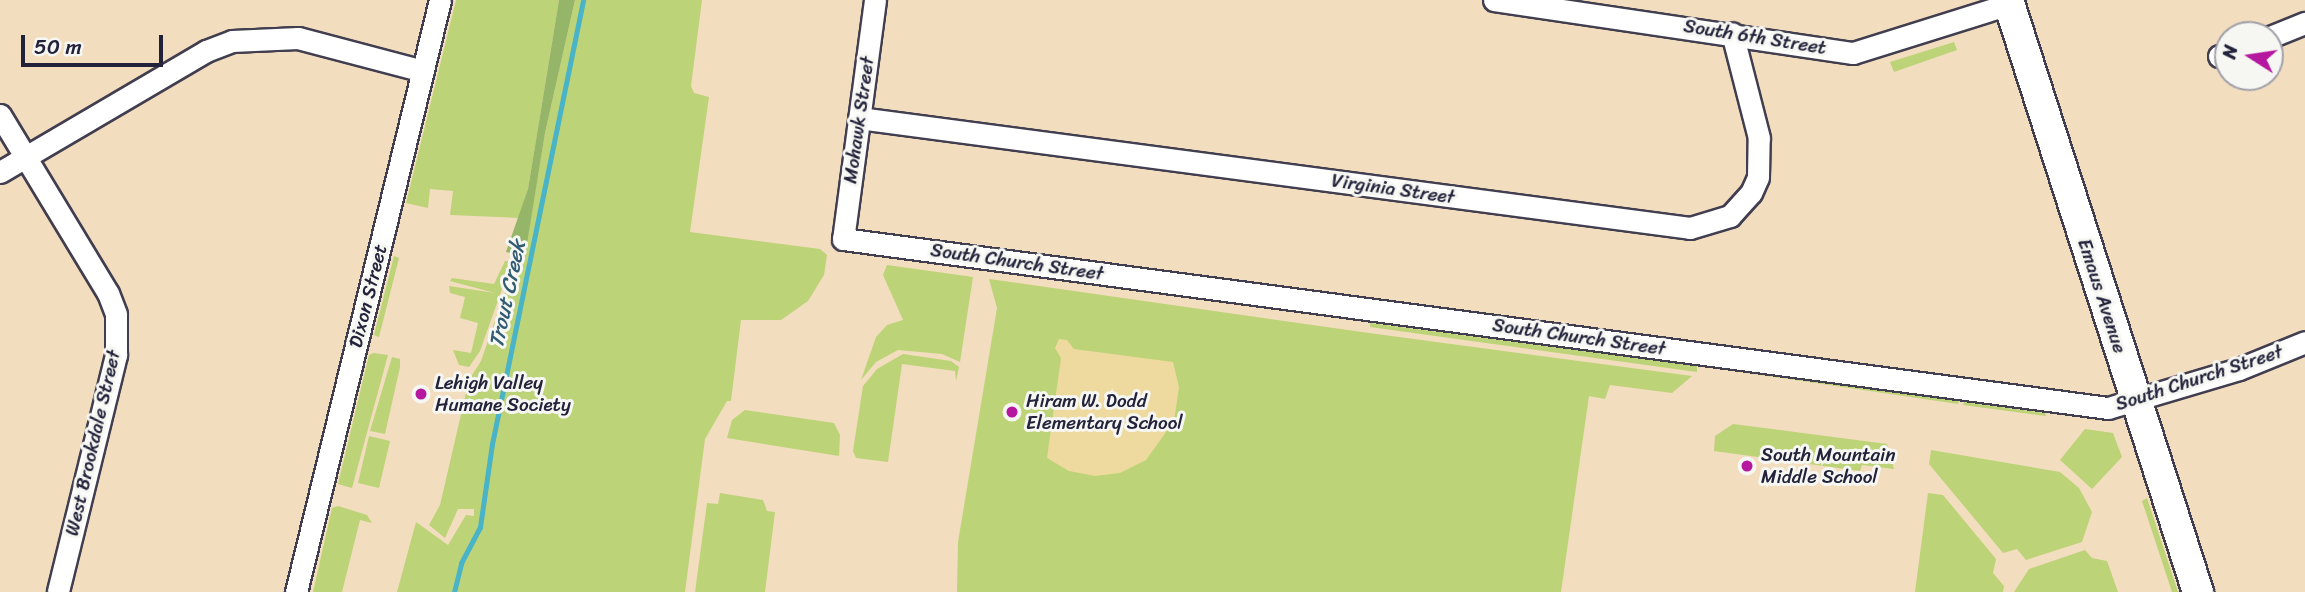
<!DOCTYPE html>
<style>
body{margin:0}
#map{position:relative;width:2305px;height:592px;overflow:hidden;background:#f3ddbf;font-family:Sriracha,sans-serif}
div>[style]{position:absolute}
.green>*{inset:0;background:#bcd377}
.forest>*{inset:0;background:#95b568}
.sand>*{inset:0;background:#eeda9e}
.stream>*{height:5px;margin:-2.5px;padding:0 2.5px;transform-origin:2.5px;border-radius:2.5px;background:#49b3c7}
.roads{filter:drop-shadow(2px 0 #413e4f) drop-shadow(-2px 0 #413e4f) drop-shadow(0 2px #413e4f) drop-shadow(0 -2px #413e4f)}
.minor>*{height:21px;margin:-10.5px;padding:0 10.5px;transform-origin:10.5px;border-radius:10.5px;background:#fff}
.secondary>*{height:30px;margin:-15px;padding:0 15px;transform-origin:15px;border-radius:15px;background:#fff}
.dots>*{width:19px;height:19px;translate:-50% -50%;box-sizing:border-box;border:4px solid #f6f6f2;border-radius:50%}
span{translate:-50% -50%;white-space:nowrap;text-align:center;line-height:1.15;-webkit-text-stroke:6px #f6f6f2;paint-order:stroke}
.street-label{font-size:19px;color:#22223b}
.poi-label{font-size:19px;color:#22223b}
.left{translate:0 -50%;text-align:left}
.water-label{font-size:21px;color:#325c73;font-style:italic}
.north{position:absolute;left:2214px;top:21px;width:70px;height:70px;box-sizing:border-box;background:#f6f6f2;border:2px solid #a1a1a9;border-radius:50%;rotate:282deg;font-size:19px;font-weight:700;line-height:28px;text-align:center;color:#22223b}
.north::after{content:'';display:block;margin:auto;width:24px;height:32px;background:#b5179e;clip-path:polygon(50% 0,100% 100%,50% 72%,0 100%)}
.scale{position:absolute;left:21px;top:35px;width:142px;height:32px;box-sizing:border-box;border:4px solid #22223b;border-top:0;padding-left:9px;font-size:21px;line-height:24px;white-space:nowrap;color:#22223b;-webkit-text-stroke:5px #f6f6f2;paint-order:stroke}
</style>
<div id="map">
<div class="green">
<i style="clip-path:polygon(456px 0,559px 0,528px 189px,519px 218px,450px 215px,453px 191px,430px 189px,428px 208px,406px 203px)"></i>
<i style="clip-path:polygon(575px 0,702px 0,691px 86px,694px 93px,709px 97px,690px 232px,820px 249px,827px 255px,824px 275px,808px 301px,781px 320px,741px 320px,731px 401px,727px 401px,705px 439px,685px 592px,397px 592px,416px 522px,448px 545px,466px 515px,474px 516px,474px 509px,458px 509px,445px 538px,429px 525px,440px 505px,469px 380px,481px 361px,515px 263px,523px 265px,545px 133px)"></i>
<i style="clip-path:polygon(1954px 42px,1957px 50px,1894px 72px,1890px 62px)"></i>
<i style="clip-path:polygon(394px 256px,399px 258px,379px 337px,374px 335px)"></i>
<i style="clip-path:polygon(505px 261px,512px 261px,480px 351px,469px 367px,459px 365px,453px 350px,471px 353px,478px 323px,460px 318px,465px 297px,450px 293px,449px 286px,495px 293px,450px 281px,452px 278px,494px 284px)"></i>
<i style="clip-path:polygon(887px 265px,973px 277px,960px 362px,942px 354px,898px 350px,876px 362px,861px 380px,876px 337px,887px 325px,903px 320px,883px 275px)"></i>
<i style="clip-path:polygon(989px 279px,1369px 333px,1692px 376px,1672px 393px,1610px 385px,1605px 399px,1589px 396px,1561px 592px,957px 592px,958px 542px,997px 308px)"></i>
<i style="clip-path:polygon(1370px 323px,1697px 366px,1697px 372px,1370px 327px)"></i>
<i style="clip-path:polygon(374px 353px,388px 355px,352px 488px,338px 484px,369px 355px)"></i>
<i style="clip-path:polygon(903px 354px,951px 361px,959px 367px,956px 381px,955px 371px,902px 364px,888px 462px,856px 458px,853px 451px,863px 386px,877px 369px)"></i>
<i style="clip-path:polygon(392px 357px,400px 359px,400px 367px,385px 434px,370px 431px)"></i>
<i style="clip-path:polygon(1726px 370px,1959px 401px,1958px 404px)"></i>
<i style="clip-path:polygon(1964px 402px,2045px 413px,2046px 416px,1963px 405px)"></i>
<i style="clip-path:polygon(745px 410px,834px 423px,840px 435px,839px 456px,727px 438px,732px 420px)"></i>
<i style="clip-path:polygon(1733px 424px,1887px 444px,1894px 469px,1862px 465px,1860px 471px,1714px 451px,1715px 436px)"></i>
<i style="clip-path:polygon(2085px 429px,2113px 433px,2122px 457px,2092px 489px,2060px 460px)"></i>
<i style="clip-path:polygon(369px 436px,390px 441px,379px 488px,358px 483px)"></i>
<i style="clip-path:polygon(1931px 450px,2060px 472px,2079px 488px,2092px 512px,2082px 542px,2026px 560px,2017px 549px,2003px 553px,1929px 464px)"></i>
<i style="clip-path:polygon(720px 493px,763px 500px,767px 511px,775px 512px,765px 592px,695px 592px,707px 503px,718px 504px)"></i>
<i style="clip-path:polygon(1928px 493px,1943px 495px,1996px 559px,1993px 573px,2004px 586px,2003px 592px,1915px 592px)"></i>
<i style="clip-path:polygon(2147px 498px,2178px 592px,2172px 592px,2142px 501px)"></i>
<i style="clip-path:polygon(338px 506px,367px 515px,372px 523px,360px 520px,342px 592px,313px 592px,332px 508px)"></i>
<i style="clip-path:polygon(2085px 550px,2092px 558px,2107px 561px,2118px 592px,2014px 592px,2029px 569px)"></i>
</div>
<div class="forest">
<i style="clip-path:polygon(559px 0,575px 0,545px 133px,525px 256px,506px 252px,528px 189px)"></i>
</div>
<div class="sand">
<i style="clip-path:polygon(1059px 339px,1067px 340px,1074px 349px,1173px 362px,1179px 387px,1174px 421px,1146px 460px,1120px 473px,1095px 476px,1069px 471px,1047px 458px,1061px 358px,1055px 348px)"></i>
</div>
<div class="stream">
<i style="left:454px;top:592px;width:30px;rotate:-76deg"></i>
<i style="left:461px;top:563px;width:41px;rotate:-62.2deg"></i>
<i style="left:480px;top:527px;width:84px;rotate:-81.8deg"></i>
<i style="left:492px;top:444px;width:453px;rotate:-78.4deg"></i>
</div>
<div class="roads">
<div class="minor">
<i style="left:875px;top:0;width:241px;rotate:97.6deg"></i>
<i style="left:843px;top:239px;width:1276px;rotate:7.61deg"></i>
<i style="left:2108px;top:408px;width:137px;rotate:-16.6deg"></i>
<i style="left:2239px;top:369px;width:71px;rotate:-22.2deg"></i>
<i style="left:1494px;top:0;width:363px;rotate:8.4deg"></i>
<i style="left:1853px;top:53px;width:164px;rotate:-17.4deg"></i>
<i style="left:2270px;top:37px;width:38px;rotate:-22deg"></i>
<i style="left:2219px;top:56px;width:9px;rotate:-13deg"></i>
<i style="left:0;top:115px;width:208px;rotate:58.8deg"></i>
<i style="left:108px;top:293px;width:22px;rotate:69deg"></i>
<i style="left:116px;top:314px;width:41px;rotate:90deg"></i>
<i style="left:116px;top:355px;width:244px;rotate:103.8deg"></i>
<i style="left:859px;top:118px;width:838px;rotate:7.54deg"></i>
<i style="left:1690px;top:228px;width:42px;rotate:-16.7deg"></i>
<i style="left:1730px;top:216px;width:31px;rotate:-48deg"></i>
<i style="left:1751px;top:193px;width:17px;rotate:-66deg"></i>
<i style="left:1758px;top:177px;width:39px;rotate:-89deg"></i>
<i style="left:1759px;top:138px;width:108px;rotate:-104.4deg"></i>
<i style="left:0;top:172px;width:239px;rotate:-30.4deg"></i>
<i style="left:206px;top:51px;width:28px;rotate:-21deg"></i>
<i style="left:232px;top:41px;width:66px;rotate:-2.6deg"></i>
<i style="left:298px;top:38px;width:129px;rotate:14.8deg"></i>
<i style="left:296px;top:592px;width:609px;rotate:-76.33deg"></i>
</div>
<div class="secondary">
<i style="left:2008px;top:0;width:622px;rotate:72.21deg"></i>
</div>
</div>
<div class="dots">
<i style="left:421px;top:394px;background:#b5179e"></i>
<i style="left:1012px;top:412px;background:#b5179e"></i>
<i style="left:1747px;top:466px;background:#b5179e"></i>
</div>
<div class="street-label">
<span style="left:1755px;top:37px;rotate:9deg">South 6th Street</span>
<span style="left:859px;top:120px;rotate:-82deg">Mohawk Street</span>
<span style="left:1393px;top:189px;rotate:8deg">Virginia Street</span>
<span style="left:1017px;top:262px;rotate:8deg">South Church Street</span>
<span style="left:368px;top:296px;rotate:-76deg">Dixon Street</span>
<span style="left:2102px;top:296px;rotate:72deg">Emaus Avenue</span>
<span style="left:1579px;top:337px;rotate:8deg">South Church Street</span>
<span style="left:2199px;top:378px;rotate:-18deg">South Church Street</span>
<span style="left:93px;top:443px;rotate:-77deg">West Brookdale Street</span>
</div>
<div class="poi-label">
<span class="left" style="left:435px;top:394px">Lehigh Valley<br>Humane Society</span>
<span class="left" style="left:1026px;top:412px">Hiram W. Dodd<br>Elementary School</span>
<span class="left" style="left:1761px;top:466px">South Mountain<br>Middle School</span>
</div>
<div class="water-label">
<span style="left:507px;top:294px;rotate:-78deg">Trout Creek</span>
</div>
<div class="north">N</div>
<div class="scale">50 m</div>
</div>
